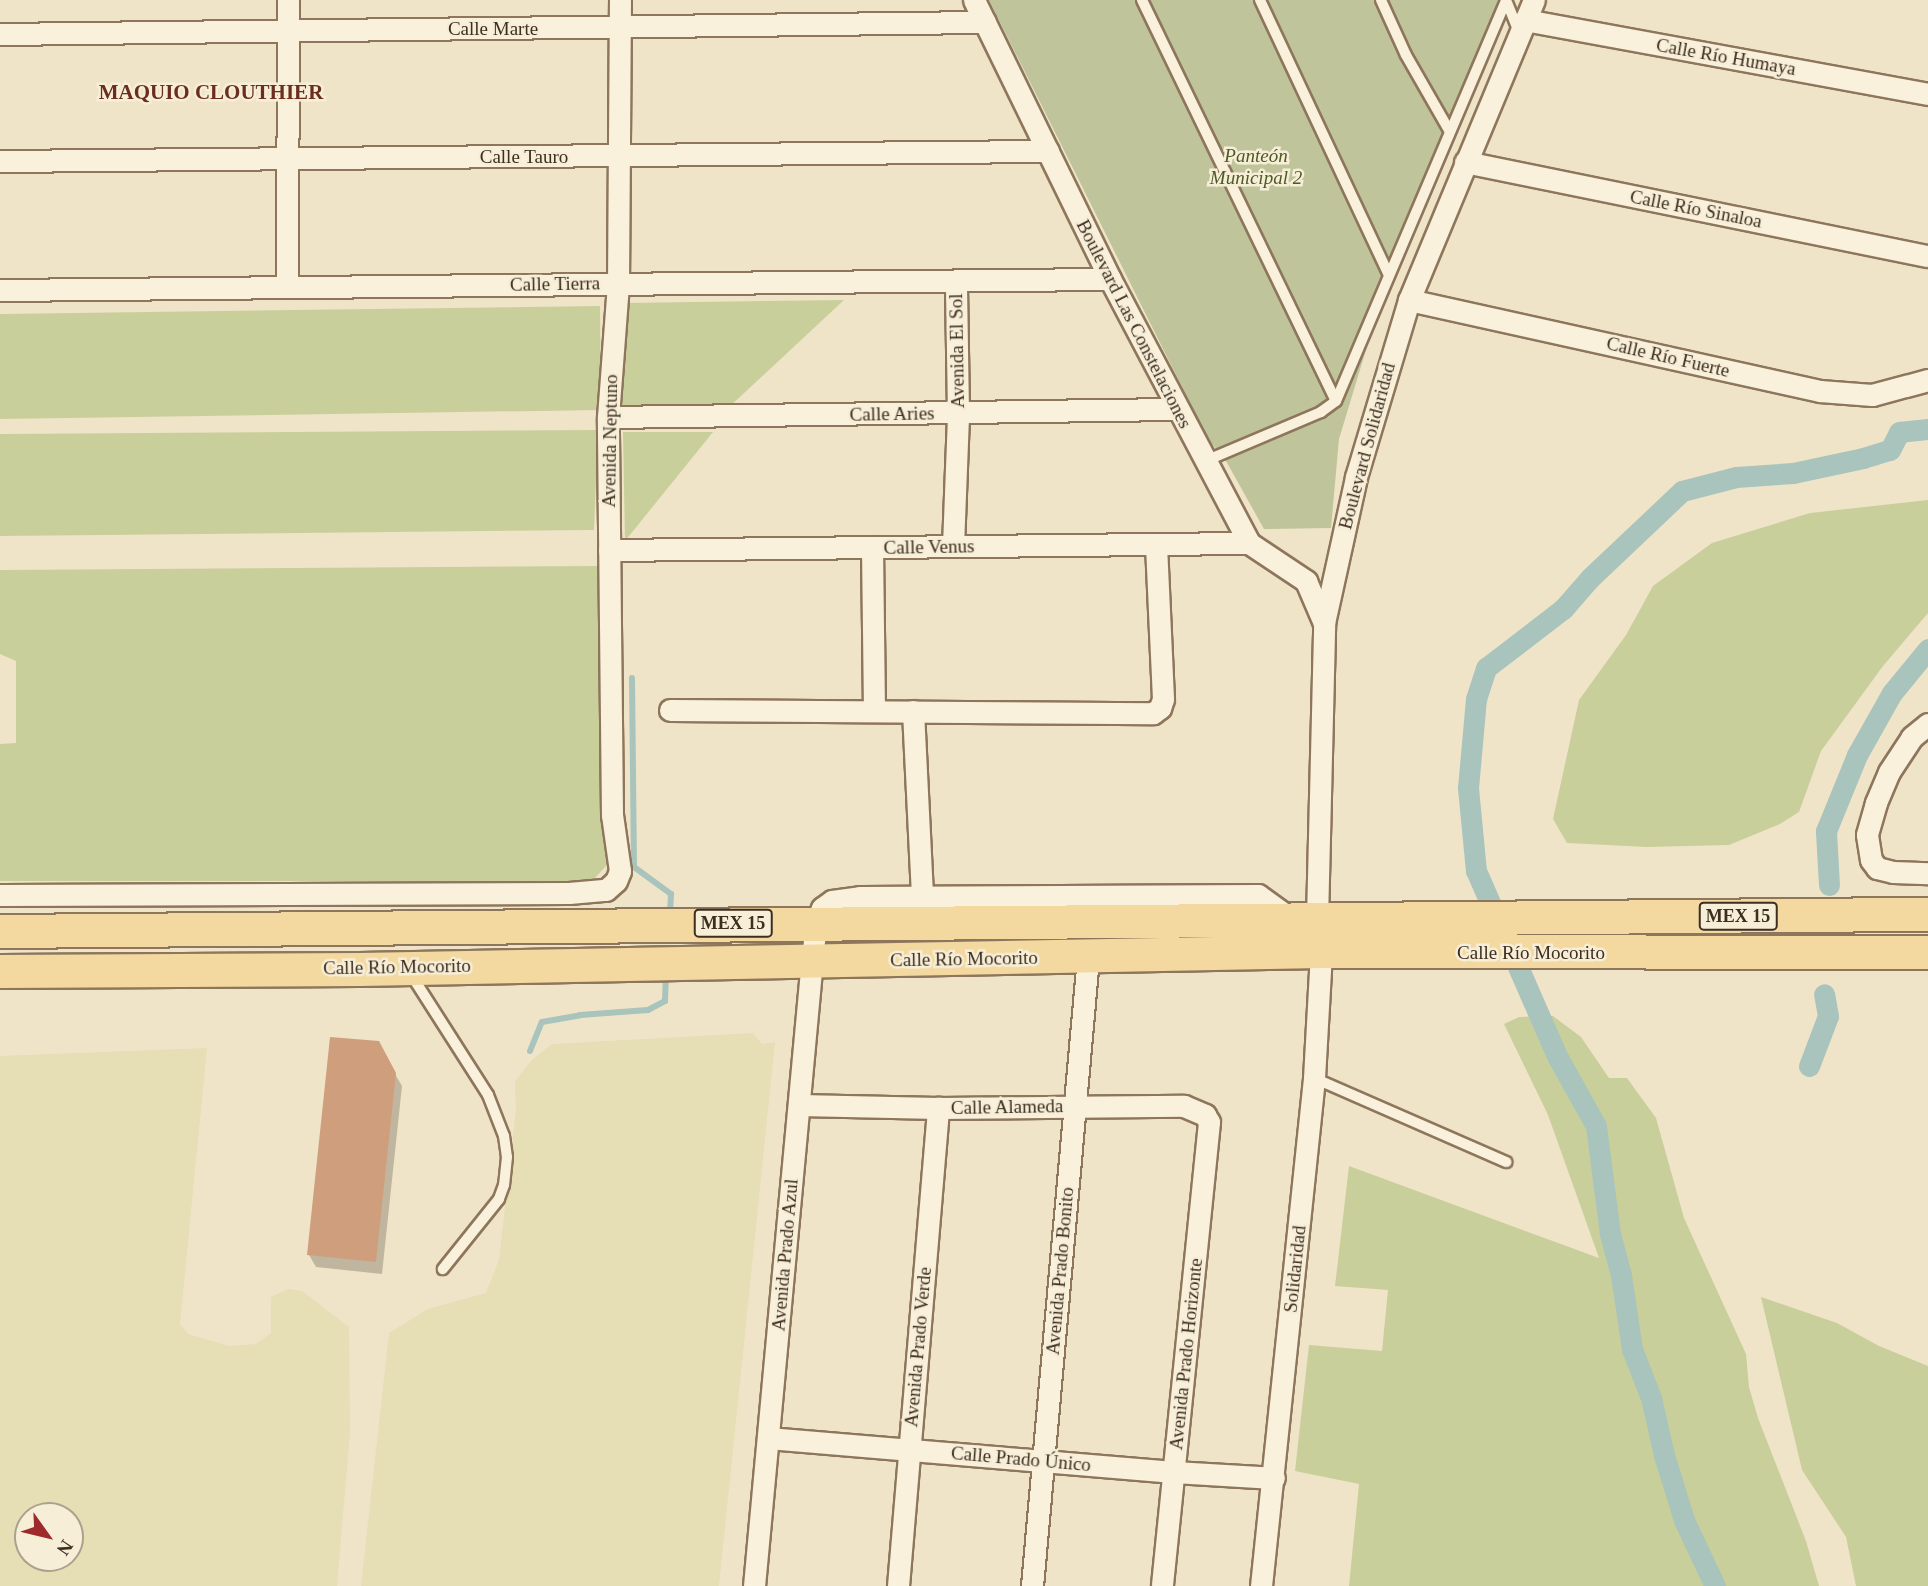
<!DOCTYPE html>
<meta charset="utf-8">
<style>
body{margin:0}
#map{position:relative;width:1928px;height:1586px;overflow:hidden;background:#f0e4c8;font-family:Georgia,serif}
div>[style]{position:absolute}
.farmland>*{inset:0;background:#e6deb5}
.green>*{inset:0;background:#c9cf9b}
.cemetery>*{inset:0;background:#bfc49a}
.shadow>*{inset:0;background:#0003}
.stream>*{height:6px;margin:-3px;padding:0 3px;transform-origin:3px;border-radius:3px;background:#a9c4bc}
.canal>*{height:21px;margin:-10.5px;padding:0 10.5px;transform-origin:10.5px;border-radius:10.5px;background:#a9c4bc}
.building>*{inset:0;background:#cf9f7d}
.roads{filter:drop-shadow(2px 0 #8d765c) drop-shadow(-2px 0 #8d765c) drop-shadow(0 2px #8d765c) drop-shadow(0 -2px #8d765c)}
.lane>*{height:10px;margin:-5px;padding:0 5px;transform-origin:5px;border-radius:5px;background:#faf1dc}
.street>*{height:21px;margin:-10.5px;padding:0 10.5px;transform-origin:10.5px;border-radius:10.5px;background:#faf1dc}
.primary>*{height:33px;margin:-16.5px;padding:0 16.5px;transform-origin:16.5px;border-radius:16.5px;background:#f3d9a0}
span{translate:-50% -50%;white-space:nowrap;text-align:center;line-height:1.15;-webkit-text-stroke:5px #f7eed8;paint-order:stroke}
.shield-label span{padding:2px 5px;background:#f7eed8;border:2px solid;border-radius:5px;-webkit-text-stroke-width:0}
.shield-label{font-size:18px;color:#3d2e20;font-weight:700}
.street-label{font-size:19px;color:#3d2e20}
.park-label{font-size:19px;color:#4d5a26;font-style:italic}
.neighbourhood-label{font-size:21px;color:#6b2e1e;font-weight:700}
.north{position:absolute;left:14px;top:1502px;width:70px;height:70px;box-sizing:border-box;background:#f7eed8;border:2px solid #ada18e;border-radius:50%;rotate:124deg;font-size:19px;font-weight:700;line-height:28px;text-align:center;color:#3d2e20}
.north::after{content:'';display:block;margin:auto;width:24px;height:32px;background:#9e2a2b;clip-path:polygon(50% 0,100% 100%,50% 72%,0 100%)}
</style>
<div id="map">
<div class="farmland">
<i style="clip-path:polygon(753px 1033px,762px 1044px,775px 1042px,719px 1586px,361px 1586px,389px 1333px,428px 1309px,486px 1293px,499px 1260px,516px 1109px,515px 1081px,532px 1060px,552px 1044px)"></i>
<i style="clip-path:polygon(evenodd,207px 1048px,180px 1324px,188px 1334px,229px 1346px,256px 1344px,271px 1333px,271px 1297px,288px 1289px,302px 1291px,349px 1327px,350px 1433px,337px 1586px,0 1586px,0 1056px,207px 1048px,70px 1516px,70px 1558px,28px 1558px,28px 1516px,70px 1516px)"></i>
</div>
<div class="green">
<i style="clip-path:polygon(844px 300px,727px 409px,622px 411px,624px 303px)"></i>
<i style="clip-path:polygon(600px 306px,601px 410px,0 419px,0 314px)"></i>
<i style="clip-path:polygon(598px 430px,594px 530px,0 536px,0 434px)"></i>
<i style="clip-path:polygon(623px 432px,713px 432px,625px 541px)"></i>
<i style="clip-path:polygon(1928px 500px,1928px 613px,1883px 666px,1821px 751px,1799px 812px,1780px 824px,1729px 845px,1647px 847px,1567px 843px,1553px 819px,1579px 700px,1626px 635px,1653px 586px,1712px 543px,1810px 513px)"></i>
<i style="clip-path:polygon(599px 566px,607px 865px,592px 881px,0 881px,0 744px,16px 743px,16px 661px,0 654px,0 570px)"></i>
<i style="clip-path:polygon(1553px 1016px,1581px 1037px,1609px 1078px,1627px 1078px,1656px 1118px,1684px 1218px,1746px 1354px,1749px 1387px,1758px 1418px,1806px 1541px,1819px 1586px,1349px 1586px,1359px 1484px,1295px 1471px,1309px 1345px,1382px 1351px,1388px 1290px,1335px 1286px,1349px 1166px,1599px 1258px,1548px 1115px,1504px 1024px,1519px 1017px)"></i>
<i style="clip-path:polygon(1761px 1297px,1837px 1323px,1879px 1346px,1928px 1366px,1928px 1586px,1856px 1586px,1846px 1537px,1802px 1470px)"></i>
</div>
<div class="cemetery">
<i style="clip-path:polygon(989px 0,1513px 0,1385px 287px,1339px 439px,1331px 528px,1264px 529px,1226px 461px,1208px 439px)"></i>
</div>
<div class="shadow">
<i style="clip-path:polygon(377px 1043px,402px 1086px,382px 1274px,316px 1267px,309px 1255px)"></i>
</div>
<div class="stream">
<i style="left:632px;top:678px;width:189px;rotate:89.4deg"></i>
<i style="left:634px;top:867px;width:46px;rotate:36.1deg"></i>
<i style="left:671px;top:894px;width:22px;rotate:93deg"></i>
<i style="left:530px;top:1051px;width:31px;rotate:-68deg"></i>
<i style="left:542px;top:1022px;width:39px;rotate:-10deg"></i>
<i style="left:580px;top:1015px;width:68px;rotate:-4.2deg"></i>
<i style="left:648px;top:1010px;width:19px;rotate:-28deg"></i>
<i style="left:665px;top:1001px;width:29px;rotate:-88deg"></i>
</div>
<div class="canal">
<i style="left:1829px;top:885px;width:54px;rotate:-93.2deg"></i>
<i style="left:1826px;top:831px;width:82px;rotate:-67.8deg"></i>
<i style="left:1857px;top:755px;width:71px;rotate:-60.6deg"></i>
<i style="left:1892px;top:693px;width:57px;rotate:-50.7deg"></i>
<i style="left:1809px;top:1066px;width:53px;rotate:-69.2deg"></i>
<i style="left:1828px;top:1016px;width:22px;rotate:-100deg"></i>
<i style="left:1715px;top:1586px;width:73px;rotate:-115.2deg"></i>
<i style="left:1684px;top:1520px;width:68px;rotate:-107.1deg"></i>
<i style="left:1664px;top:1455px;width:58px;rotate:-102.8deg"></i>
<i style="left:1651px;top:1398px;width:53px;rotate:-111.2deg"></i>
<i style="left:1632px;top:1349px;width:75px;rotate:-98.5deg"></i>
<i style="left:1621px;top:1275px;width:42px;rotate:-105deg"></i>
<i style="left:1610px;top:1234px;width:109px;rotate:-97.4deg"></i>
<i style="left:1596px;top:1126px;width:80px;rotate:-119.1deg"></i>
<i style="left:1557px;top:1056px;width:202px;rotate:-113.6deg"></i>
<i style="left:1476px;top:871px;width:83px;rotate:-95.5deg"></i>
<i style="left:1468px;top:788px;width:89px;rotate:-84.9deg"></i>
<i style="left:1476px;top:699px;width:33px;rotate:-72deg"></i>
<i style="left:1486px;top:668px;width:97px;rotate:-37.5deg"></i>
<i style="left:1563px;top:609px;width:41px;rotate:-48.9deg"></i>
<i style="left:1590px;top:578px;width:127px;rotate:-43.4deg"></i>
<i style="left:1682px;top:491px;width:56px;rotate:-14.5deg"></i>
<i style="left:1736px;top:477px;width:57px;rotate:-4deg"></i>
<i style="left:1793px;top:473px;width:72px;rotate:-12.1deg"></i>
<i style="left:1863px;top:458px;width:28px;rotate:-17deg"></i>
<i style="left:1890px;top:450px;width:20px;rotate:-63deg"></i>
<i style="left:1899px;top:432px;width:29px;rotate:-6deg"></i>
</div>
<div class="building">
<i style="clip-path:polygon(330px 1037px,379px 1041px,396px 1073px,376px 1262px,307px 1255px)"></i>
</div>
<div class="roads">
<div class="lane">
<i style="left:1142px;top:0;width:445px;rotate:64.2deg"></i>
<i style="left:1336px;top:401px;width:19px;rotate:144deg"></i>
<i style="left:1321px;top:412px;width:126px;rotate:157.1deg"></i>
<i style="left:1260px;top:0;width:302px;rotate:64.9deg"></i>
<i style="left:1381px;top:0;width:60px;rotate:65.6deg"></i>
<i style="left:1406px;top:55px;width:86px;rotate:60.2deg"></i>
<i style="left:1506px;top:0;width:35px;rotate:68deg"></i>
<i style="left:1336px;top:401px;width:435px;rotate:-67deg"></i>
<i style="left:410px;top:973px;width:145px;rotate:57.4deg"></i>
<i style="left:488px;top:1095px;width:44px;rotate:68.7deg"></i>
<i style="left:504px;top:1136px;width:21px;rotate:82deg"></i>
<i style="left:507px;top:1157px;width:28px;rotate:96deg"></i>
<i style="left:504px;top:1185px;width:15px;rotate:110deg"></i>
<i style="left:499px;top:1199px;width:90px;rotate:128.7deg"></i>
<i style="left:1314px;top:1078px;width:210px;rotate:23.6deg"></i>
</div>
<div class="street">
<i style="left:974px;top:0;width:310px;rotate:64deg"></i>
<i style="left:1110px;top:279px;width:298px;rotate:62.2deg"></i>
<i style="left:1249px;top:543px;width:69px;rotate:33.7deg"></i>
<i style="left:1306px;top:581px;width:46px;rotate:66.8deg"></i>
<i style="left:1525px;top:20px;width:410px;rotate:10.4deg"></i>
<i style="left:0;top:34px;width:985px;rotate:-0.7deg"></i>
<i style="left:0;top:161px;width:1048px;rotate:-0.55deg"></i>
<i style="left:1465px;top:162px;width:472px;rotate:11.5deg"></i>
<i style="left:287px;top:287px;width:287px;rotate:-89.8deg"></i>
<i style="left:0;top:290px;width:1110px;rotate:-0.57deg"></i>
<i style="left:1409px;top:300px;width:421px;rotate:12.5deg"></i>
<i style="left:1820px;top:391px;width:52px;rotate:4.4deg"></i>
<i style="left:1872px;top:395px;width:58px;rotate:-15deg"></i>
<i style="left:608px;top:417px;width:569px;rotate:-0.81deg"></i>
<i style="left:953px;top:546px;width:133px;rotate:-87.8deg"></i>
<i style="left:958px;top:413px;width:132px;rotate:-90.9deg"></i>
<i style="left:872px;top:547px;width:164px;rotate:89.3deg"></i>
<i style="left:609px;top:550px;width:640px;rotate:-0.63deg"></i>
<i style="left:670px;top:710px;width:483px;rotate:0.4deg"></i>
<i style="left:1153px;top:713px;width:9px;rotate:-36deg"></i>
<i style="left:1160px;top:708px;width:9px;rotate:-72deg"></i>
<i style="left:1163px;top:699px;width:155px;rotate:-92.6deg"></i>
<i style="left:913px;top:711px;width:186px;rotate:87.2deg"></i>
<i style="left:1928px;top:724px;width:21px;rotate:141deg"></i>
<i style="left:1912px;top:737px;width:42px;rotate:123.3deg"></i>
<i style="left:1889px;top:772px;width:34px;rotate:113deg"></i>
<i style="left:1876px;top:803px;width:33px;rotate:106deg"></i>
<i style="left:1867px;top:835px;width:25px;rotate:81deg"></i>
<i style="left:1871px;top:860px;width:10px;rotate:53deg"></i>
<i style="left:1877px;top:868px;width:16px;rotate:14deg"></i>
<i style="left:1893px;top:872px;width:35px;rotate:2deg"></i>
<i style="left:0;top:895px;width:569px;rotate:-0.2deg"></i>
<i style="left:569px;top:893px;width:37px;rotate:-5deg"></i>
<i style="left:606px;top:890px;width:13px;rotate:-42deg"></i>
<i style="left:616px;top:881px;width:11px;rotate:-68deg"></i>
<i style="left:620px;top:871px;width:57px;rotate:-98.1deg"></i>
<i style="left:612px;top:815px;width:398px;rotate:-90.6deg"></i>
<i style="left:608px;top:417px;width:133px;rotate:-85.7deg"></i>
<i style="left:618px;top:284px;width:284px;rotate:-89.6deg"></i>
<i style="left:1317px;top:919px;width:296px;rotate:-88.6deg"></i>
<i style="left:1324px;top:623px;width:149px;rotate:-77.6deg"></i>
<i style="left:1356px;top:477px;width:185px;rotate:-73.3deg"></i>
<i style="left:1409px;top:300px;width:325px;rotate:-67.4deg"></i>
<i style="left:799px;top:1105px;width:139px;rotate:1.2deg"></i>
<i style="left:938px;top:1108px;width:246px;rotate:-0.5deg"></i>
<i style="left:1184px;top:1106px;width:23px;rotate:23deg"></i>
<i style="left:1205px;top:1115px;width:8px;rotate:60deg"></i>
<i style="left:1209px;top:1122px;width:466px;rotate:95.8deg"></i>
<i style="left:768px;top:1438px;width:407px;rotate:4.8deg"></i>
<i style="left:1174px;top:1472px;width:100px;rotate:3.4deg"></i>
<i style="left:754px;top:1586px;width:629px;rotate:-84.71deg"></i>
<i style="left:812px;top:960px;width:37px;rotate:-84deg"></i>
<i style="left:816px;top:923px;width:16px;rotate:-68deg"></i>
<i style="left:822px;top:908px;width:12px;rotate:-35deg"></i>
<i style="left:832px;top:901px;width:28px;rotate:-8deg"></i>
<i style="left:860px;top:897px;width:398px;rotate:-0.3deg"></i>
<i style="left:1258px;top:895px;width:41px;rotate:36deg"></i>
<i style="left:898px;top:1586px;width:480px;rotate:-85.2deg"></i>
<i style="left:1032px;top:1586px;width:631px;rotate:-84.91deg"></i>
<i style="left:1261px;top:1586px;width:511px;rotate:-84.04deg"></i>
<i style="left:1314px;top:1078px;width:127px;rotate:-86.8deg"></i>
</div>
<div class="primary">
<i style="left:0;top:931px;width:1928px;rotate:-0.51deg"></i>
<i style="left:0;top:971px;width:359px;rotate:-0.3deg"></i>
<i style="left:359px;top:969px;width:962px;rotate:-1.07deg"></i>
<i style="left:1321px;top:951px;width:607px;rotate:0.09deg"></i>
</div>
</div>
<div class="shield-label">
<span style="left:1738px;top:916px">MEX 15</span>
<span style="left:733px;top:923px">MEX 15</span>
</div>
<div class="street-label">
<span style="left:493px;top:29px">Calle Marte</span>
<span style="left:1726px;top:57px;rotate:10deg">Calle Río Humaya</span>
<span style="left:524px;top:157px">Calle Tauro</span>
<span style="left:1696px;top:209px;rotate:11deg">Calle Río Sinaloa</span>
<span style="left:555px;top:284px;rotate:-1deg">Calle Tierra</span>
<span style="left:1134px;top:324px;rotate:63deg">Boulevard Las Constelaciones</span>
<span style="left:957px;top:351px;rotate:-91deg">Avenida El Sol</span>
<span style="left:1668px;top:357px;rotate:13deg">Calle Río Fuerte</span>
<span style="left:892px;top:414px;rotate:-1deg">Calle Aries</span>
<span style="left:610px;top:441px;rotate:-89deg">Avenida Neptuno</span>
<span style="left:1367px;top:446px;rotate:-75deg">Boulevard Solidaridad</span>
<span style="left:929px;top:547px;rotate:-1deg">Calle Venus</span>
<span style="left:1531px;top:953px">Calle Río Mocorito</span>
<span style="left:964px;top:959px;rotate:-1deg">Calle Río Mocorito</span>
<span style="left:397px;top:967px;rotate:-1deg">Calle Río Mocorito</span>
<span style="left:1007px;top:1107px;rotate:-1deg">Calle Alameda</span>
<span style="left:785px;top:1255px;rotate:-85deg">Avenida Prado Azul</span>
<span style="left:1295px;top:1269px;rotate:-84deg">Solidaridad</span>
<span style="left:1060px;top:1271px;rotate:-85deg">Avenida Prado Bonito</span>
<span style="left:918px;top:1347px;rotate:-85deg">Avenida Prado Verde</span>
<span style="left:1186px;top:1354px;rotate:-84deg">Avenida Prado Horizonte</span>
<span style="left:1021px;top:1459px;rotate:5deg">Calle Prado Único</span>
</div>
<div class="park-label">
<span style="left:1256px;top:167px">Panteón<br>Municipal 2</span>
</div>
<div class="neighbourhood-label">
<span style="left:211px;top:92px">MAQUIO CLOUTHIER</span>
</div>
<div class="north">N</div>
</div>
